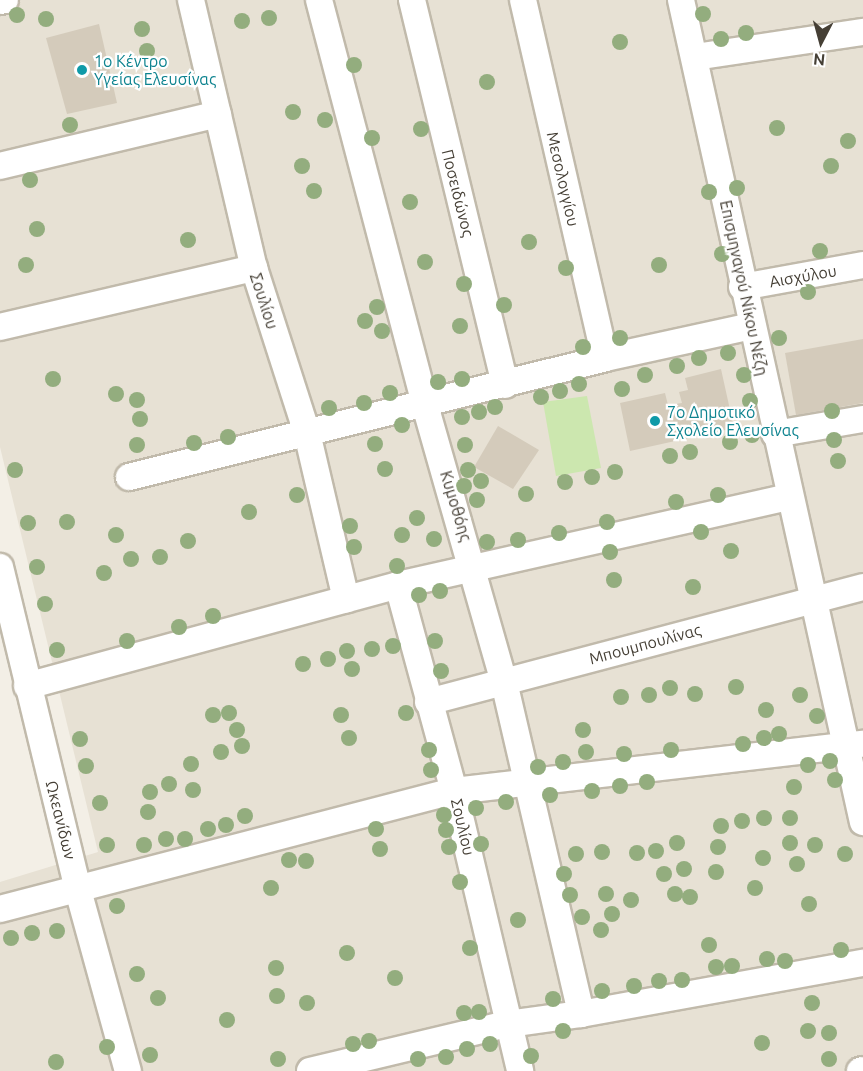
<!DOCTYPE html>
<meta charset="utf-8">
<style>
body{margin:0}
#map{position:relative;width:863px;height:1071px;overflow:hidden;background:#f3efe6;font-family:Ubuntu,sans-serif}
div>[style]{position:absolute}
.residential>*{inset:0;background:#e7e1d4}
.green>*{inset:0;background:#cce7af}
.building>*{inset:0;background:#d4cbbb}
.roads{filter:drop-shadow(2px 0 #c1baab) drop-shadow(-2px 0 #c1baab) drop-shadow(0 2px #c1baab) drop-shadow(0 -2px #c1baab)}
.minor>*{height:26px;margin:-13px;padding:0 13px;transform-origin:13px;border-radius:13px;background:#fff}
.trees>*{width:16px;height:16px;margin:-8px;border-radius:50%;background:#93ad7e}
.dots>*{width:16px;height:16px;translate:-50% -50%;box-sizing:border-box;border:3px solid #fff;border-radius:50%}
span{translate:-50% -50%;white-space:nowrap;text-align:center;line-height:1.15;-webkit-text-stroke:4.5px #fff;paint-order:stroke}
.culture-label{font-size:16px;color:#0d838f}
.left{translate:0 -50%;text-align:left}
.street-label{font-size:16px;color:#453f35}
.north{position:absolute;left:791px;top:12px;width:60px;height:60px;-webkit-text-stroke:4px #fff;paint-order:stroke;rotate:186deg;font-size:16px;font-weight:700;line-height:24px;text-align:center;color:#453f35}
.north::after{content:'';display:block;margin:auto;width:21px;height:27px;background:#453f35;clip-path:polygon(50% 0,100% 100%,50% 72%,0 100%)}
</style>
<div id="map">
<div class="residential">
<i style="clip-path:polygon(0 0,863px 0,863px 1071px,0 1071px,0 882px,98px 852px,0 447px)"></i>
</div>
<div class="green">
<i style="clip-path:polygon(587px 396px,601px 468px,556px 476px,543px 402px)"></i>
</div>
<div class="building">
<i style="clip-path:polygon(99px 24px,117px 103px,67px 114px,46px 38px)"></i>
<i style="clip-path:polygon(863px 339px,863px 403px,796px 415px,785px 353px)"></i>
<i style="clip-path:polygon(721px 369px,734px 428px,630px 451px,620px 403px,665px 393px,668px 405px,682px 403px,679px 392px,688px 390px,685px 378px)"></i>
<i style="clip-path:polygon(498px 426px,539px 450px,513px 489px,474px 467px)"></i>
</div>
<div class="roads">
<div class="minor">
<i style="left:191px;top:0;width:275px;rotate:76.8deg"></i>
<i style="left:254px;top:268px;width:173px;rotate:72.2deg"></i>
<i style="left:307px;top:433px;width:171px;rotate:76.8deg"></i>
<i style="left:319px;top:0;width:419px;rotate:75.3deg"></i>
<i style="left:425px;top:405px;width:288px;rotate:74.1deg"></i>
<i style="left:504px;top:682px;width:341px;rotate:76.9deg"></i>
<i style="left:412px;top:0;width:396px;rotate:76.4deg"></i>
<i style="left:523px;top:0;width:367px;rotate:77.1deg"></i>
<i style="left:681px;top:0;width:842px;rotate:77.52deg"></i>
<i style="left:0;top:1px;width:5px;rotate:-11deg"></i>
<i style="left:695px;top:57px;width:170px;rotate:-8.5deg"></i>
<i style="left:0;top:166px;width:224px;rotate:-13.4deg"></i>
<i style="left:742px;top:287px;width:123px;rotate:-10.3deg"></i>
<i style="left:0;top:327px;width:261px;rotate:-13.1deg"></i>
<i style="left:775px;top:434px;width:89px;rotate:-9.7deg"></i>
<i style="left:129px;top:477px;width:491px;rotate:-14deg"></i>
<i style="left:605px;top:358px;width:150px;rotate:-12.3deg"></i>
<i style="left:0;top:567px;width:332px;rotate:76.4deg"></i>
<i style="left:78px;top:890px;width:188px;rotate:74.6deg"></i>
<i style="left:398px;top:585px;width:213px;rotate:74.8deg"></i>
<i style="left:454px;top:791px;width:288px;rotate:76.7deg"></i>
<i style="left:27px;top:686px;width:385px;rotate:-15.2deg"></i>
<i style="left:398px;top:585px;width:402px;rotate:-12.7deg"></i>
<i style="left:428px;top:702px;width:450px;rotate:-14.8deg"></i>
<i style="left:0;top:909px;width:469px;rotate:-14.6deg"></i>
<i style="left:454px;top:791px;width:412px;rotate:-6.6deg"></i>
<i style="left:310px;top:1071px;width:204px;rotate:-13.4deg"></i>
<i style="left:508px;top:1024px;width:74px;rotate:-7.8deg"></i>
<i style="left:581px;top:1014px;width:287px;rotate:-10.3deg"></i>
<i style="left:860px;top:1071px;width:3px;rotate:-18deg"></i>
</div>
</div>
<div class="trees">
<i style="left:703px;top:14px"></i>
<i style="left:17px;top:15px"></i>
<i style="left:269px;top:18px"></i>
<i style="left:46px;top:19px"></i>
<i style="left:242px;top:21px"></i>
<i style="left:142px;top:29px"></i>
<i style="left:746px;top:33px"></i>
<i style="left:721px;top:39px"></i>
<i style="left:620px;top:42px"></i>
<i style="left:147px;top:51px"></i>
<i style="left:354px;top:65px"></i>
<i style="left:487px;top:82px"></i>
<i style="left:293px;top:112px"></i>
<i style="left:325px;top:120px"></i>
<i style="left:70px;top:125px"></i>
<i style="left:777px;top:128px"></i>
<i style="left:421px;top:129px"></i>
<i style="left:372px;top:138px"></i>
<i style="left:848px;top:141px"></i>
<i style="left:302px;top:166px"></i>
<i style="left:831px;top:166px"></i>
<i style="left:30px;top:180px"></i>
<i style="left:737px;top:188px"></i>
<i style="left:314px;top:191px"></i>
<i style="left:709px;top:192px"></i>
<i style="left:410px;top:202px"></i>
<i style="left:37px;top:229px"></i>
<i style="left:188px;top:240px"></i>
<i style="left:529px;top:242px"></i>
<i style="left:820px;top:251px"></i>
<i style="left:722px;top:254px"></i>
<i style="left:425px;top:262px"></i>
<i style="left:26px;top:265px"></i>
<i style="left:659px;top:265px"></i>
<i style="left:566px;top:268px"></i>
<i style="left:464px;top:284px"></i>
<i style="left:808px;top:292px"></i>
<i style="left:504px;top:305px"></i>
<i style="left:377px;top:307px"></i>
<i style="left:365px;top:321px"></i>
<i style="left:460px;top:326px"></i>
<i style="left:382px;top:331px"></i>
<i style="left:620px;top:338px"></i>
<i style="left:779px;top:338px"></i>
<i style="left:583px;top:347px"></i>
<i style="left:728px;top:353px"></i>
<i style="left:699px;top:358px"></i>
<i style="left:677px;top:366px"></i>
<i style="left:645px;top:375px"></i>
<i style="left:744px;top:375px"></i>
<i style="left:53px;top:379px"></i>
<i style="left:462px;top:379px"></i>
<i style="left:438px;top:382px"></i>
<i style="left:579px;top:384px"></i>
<i style="left:622px;top:389px"></i>
<i style="left:560px;top:391px"></i>
<i style="left:390px;top:393px"></i>
<i style="left:116px;top:394px"></i>
<i style="left:541px;top:397px"></i>
<i style="left:137px;top:400px"></i>
<i style="left:750px;top:401px"></i>
<i style="left:364px;top:403px"></i>
<i style="left:495px;top:407px"></i>
<i style="left:329px;top:408px"></i>
<i style="left:832px;top:411px"></i>
<i style="left:479px;top:412px"></i>
<i style="left:462px;top:417px"></i>
<i style="left:140px;top:419px"></i>
<i style="left:402px;top:425px"></i>
<i style="left:752px;top:435px"></i>
<i style="left:228px;top:437px"></i>
<i style="left:834px;top:440px"></i>
<i style="left:730px;top:442px"></i>
<i style="left:194px;top:443px"></i>
<i style="left:375px;top:444px"></i>
<i style="left:137px;top:445px"></i>
<i style="left:465px;top:445px"></i>
<i style="left:690px;top:452px"></i>
<i style="left:670px;top:456px"></i>
<i style="left:838px;top:461px"></i>
<i style="left:385px;top:469px"></i>
<i style="left:15px;top:470px"></i>
<i style="left:468px;top:470px"></i>
<i style="left:615px;top:472px"></i>
<i style="left:592px;top:477px"></i>
<i style="left:481px;top:481px"></i>
<i style="left:565px;top:482px"></i>
<i style="left:464px;top:486px"></i>
<i style="left:526px;top:494px"></i>
<i style="left:297px;top:495px"></i>
<i style="left:718px;top:495px"></i>
<i style="left:477px;top:500px"></i>
<i style="left:676px;top:502px"></i>
<i style="left:249px;top:512px"></i>
<i style="left:417px;top:518px"></i>
<i style="left:67px;top:522px"></i>
<i style="left:607px;top:522px"></i>
<i style="left:28px;top:523px"></i>
<i style="left:350px;top:526px"></i>
<i style="left:701px;top:532px"></i>
<i style="left:559px;top:533px"></i>
<i style="left:116px;top:535px"></i>
<i style="left:402px;top:535px"></i>
<i style="left:434px;top:539px"></i>
<i style="left:518px;top:540px"></i>
<i style="left:188px;top:541px"></i>
<i style="left:487px;top:542px"></i>
<i style="left:354px;top:547px"></i>
<i style="left:731px;top:551px"></i>
<i style="left:610px;top:552px"></i>
<i style="left:160px;top:557px"></i>
<i style="left:131px;top:559px"></i>
<i style="left:397px;top:566px"></i>
<i style="left:37px;top:567px"></i>
<i style="left:104px;top:573px"></i>
<i style="left:614px;top:580px"></i>
<i style="left:693px;top:587px"></i>
<i style="left:440px;top:591px"></i>
<i style="left:419px;top:595px"></i>
<i style="left:45px;top:604px"></i>
<i style="left:213px;top:616px"></i>
<i style="left:179px;top:627px"></i>
<i style="left:127px;top:641px"></i>
<i style="left:435px;top:641px"></i>
<i style="left:393px;top:646px"></i>
<i style="left:372px;top:649px"></i>
<i style="left:57px;top:650px"></i>
<i style="left:347px;top:651px"></i>
<i style="left:328px;top:659px"></i>
<i style="left:303px;top:664px"></i>
<i style="left:352px;top:669px"></i>
<i style="left:441px;top:671px"></i>
<i style="left:736px;top:687px"></i>
<i style="left:670px;top:688px"></i>
<i style="left:695px;top:694px"></i>
<i style="left:649px;top:695px"></i>
<i style="left:800px;top:695px"></i>
<i style="left:621px;top:697px"></i>
<i style="left:766px;top:710px"></i>
<i style="left:229px;top:713px"></i>
<i style="left:406px;top:713px"></i>
<i style="left:213px;top:715px"></i>
<i style="left:341px;top:715px"></i>
<i style="left:817px;top:716px"></i>
<i style="left:237px;top:730px"></i>
<i style="left:583px;top:730px"></i>
<i style="left:779px;top:734px"></i>
<i style="left:349px;top:738px"></i>
<i style="left:764px;top:738px"></i>
<i style="left:80px;top:739px"></i>
<i style="left:743px;top:744px"></i>
<i style="left:242px;top:746px"></i>
<i style="left:429px;top:750px"></i>
<i style="left:671px;top:750px"></i>
<i style="left:221px;top:752px"></i>
<i style="left:586px;top:752px"></i>
<i style="left:624px;top:754px"></i>
<i style="left:830px;top:761px"></i>
<i style="left:563px;top:762px"></i>
<i style="left:191px;top:764px"></i>
<i style="left:808px;top:765px"></i>
<i style="left:86px;top:766px"></i>
<i style="left:538px;top:767px"></i>
<i style="left:431px;top:770px"></i>
<i style="left:835px;top:780px"></i>
<i style="left:647px;top:782px"></i>
<i style="left:169px;top:784px"></i>
<i style="left:620px;top:786px"></i>
<i style="left:794px;top:787px"></i>
<i style="left:193px;top:790px"></i>
<i style="left:592px;top:791px"></i>
<i style="left:150px;top:792px"></i>
<i style="left:550px;top:795px"></i>
<i style="left:506px;top:802px"></i>
<i style="left:100px;top:803px"></i>
<i style="left:476px;top:808px"></i>
<i style="left:148px;top:812px"></i>
<i style="left:444px;top:815px"></i>
<i style="left:245px;top:816px"></i>
<i style="left:764px;top:818px"></i>
<i style="left:790px;top:818px"></i>
<i style="left:742px;top:821px"></i>
<i style="left:226px;top:825px"></i>
<i style="left:721px;top:826px"></i>
<i style="left:208px;top:829px"></i>
<i style="left:376px;top:829px"></i>
<i style="left:446px;top:830px"></i>
<i style="left:166px;top:839px"></i>
<i style="left:185px;top:839px"></i>
<i style="left:677px;top:843px"></i>
<i style="left:790px;top:843px"></i>
<i style="left:481px;top:844px"></i>
<i style="left:107px;top:845px"></i>
<i style="left:144px;top:845px"></i>
<i style="left:815px;top:845px"></i>
<i style="left:449px;top:847px"></i>
<i style="left:718px;top:847px"></i>
<i style="left:380px;top:849px"></i>
<i style="left:656px;top:851px"></i>
<i style="left:602px;top:852px"></i>
<i style="left:637px;top:853px"></i>
<i style="left:576px;top:854px"></i>
<i style="left:845px;top:854px"></i>
<i style="left:763px;top:858px"></i>
<i style="left:289px;top:860px"></i>
<i style="left:306px;top:861px"></i>
<i style="left:797px;top:864px"></i>
<i style="left:684px;top:869px"></i>
<i style="left:716px;top:872px"></i>
<i style="left:564px;top:874px"></i>
<i style="left:664px;top:874px"></i>
<i style="left:460px;top:882px"></i>
<i style="left:271px;top:888px"></i>
<i style="left:755px;top:888px"></i>
<i style="left:606px;top:894px"></i>
<i style="left:675px;top:894px"></i>
<i style="left:570px;top:895px"></i>
<i style="left:690px;top:897px"></i>
<i style="left:631px;top:900px"></i>
<i style="left:809px;top:904px"></i>
<i style="left:117px;top:906px"></i>
<i style="left:612px;top:914px"></i>
<i style="left:582px;top:917px"></i>
<i style="left:518px;top:920px"></i>
<i style="left:601px;top:930px"></i>
<i style="left:57px;top:931px"></i>
<i style="left:32px;top:933px"></i>
<i style="left:11px;top:938px"></i>
<i style="left:709px;top:945px"></i>
<i style="left:470px;top:948px"></i>
<i style="left:841px;top:950px"></i>
<i style="left:347px;top:953px"></i>
<i style="left:767px;top:959px"></i>
<i style="left:785px;top:961px"></i>
<i style="left:732px;top:966px"></i>
<i style="left:716px;top:967px"></i>
<i style="left:276px;top:968px"></i>
<i style="left:137px;top:974px"></i>
<i style="left:395px;top:978px"></i>
<i style="left:682px;top:980px"></i>
<i style="left:659px;top:981px"></i>
<i style="left:634px;top:986px"></i>
<i style="left:602px;top:991px"></i>
<i style="left:277px;top:996px"></i>
<i style="left:158px;top:998px"></i>
<i style="left:553px;top:999px"></i>
<i style="left:307px;top:1003px"></i>
<i style="left:812px;top:1003px"></i>
<i style="left:479px;top:1012px"></i>
<i style="left:464px;top:1013px"></i>
<i style="left:227px;top:1020px"></i>
<i style="left:563px;top:1031px"></i>
<i style="left:808px;top:1031px"></i>
<i style="left:829px;top:1033px"></i>
<i style="left:369px;top:1041px"></i>
<i style="left:762px;top:1043px"></i>
<i style="left:353px;top:1044px"></i>
<i style="left:490px;top:1044px"></i>
<i style="left:107px;top:1047px"></i>
<i style="left:467px;top:1049px"></i>
<i style="left:150px;top:1055px"></i>
<i style="left:531px;top:1056px"></i>
<i style="left:446px;top:1057px"></i>
<i style="left:278px;top:1059px"></i>
<i style="left:418px;top:1059px"></i>
<i style="left:829px;top:1059px"></i>
<i style="left:56px;top:1062px"></i>
</div>
<div class="dots">
<i style="left:82px;top:70px;background:#0f9aa8"></i>
<i style="left:655px;top:421px;background:#0f9aa8"></i>
</div>
<div class="culture-label">
<span class="left" style="left:94px;top:70px">1ο Κέντρο<br>Υγείας Ελευσίνας</span>
<span class="left" style="left:667px;top:421px">7ο Δημοτικό<br>Σχολείο Ελευσίνας</span>
</div>
<div class="street-label">
<span style="left:563px;top:179px;rotate:77deg">Μεσολογγίου</span>
<span style="left:458px;top:193px;rotate:76deg">Ποσειδώνος</span>
<span style="left:803px;top:276px;rotate:-10deg">Αισχύλου</span>
<span style="left:744px;top:288px;rotate:78deg">Επισμηναγού Νίκου Νέζη</span>
<span style="left:264px;top:301px;rotate:72deg">Σουλίου</span>
<span style="left:456px;top:506px;rotate:73deg">Κυμοθόης</span>
<span style="left:645px;top:644px;rotate:-15deg">Μπουμπουλίνας</span>
<span style="left:61px;top:820px;rotate:76deg">Ωκεανίδων</span>
<span style="left:463px;top:827px;rotate:77deg">Σουλίου</span>
</div>
<div class="north">N</div>
</div>
